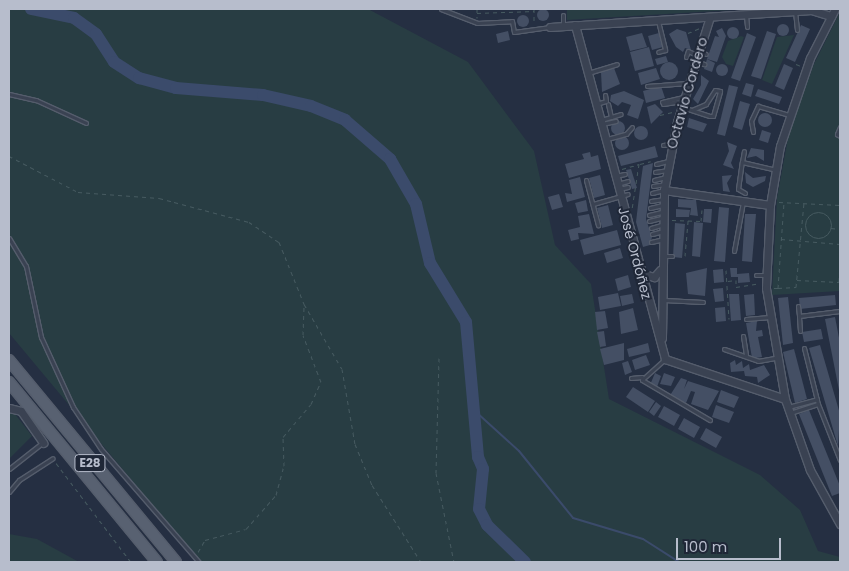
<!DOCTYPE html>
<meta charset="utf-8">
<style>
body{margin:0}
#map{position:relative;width:849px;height:571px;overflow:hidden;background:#252f42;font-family:Poppins,sans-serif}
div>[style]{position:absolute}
.green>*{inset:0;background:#283d43}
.stream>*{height:2px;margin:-1px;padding:0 1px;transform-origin:1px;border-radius:1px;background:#3b4b6b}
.river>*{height:12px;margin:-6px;padding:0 6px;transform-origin:6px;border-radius:6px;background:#3b4b6b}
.building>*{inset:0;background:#444f64}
.round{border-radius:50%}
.path>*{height:1px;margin-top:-0.5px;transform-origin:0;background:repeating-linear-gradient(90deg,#465a60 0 4px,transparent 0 8px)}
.path>.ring{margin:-0.5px;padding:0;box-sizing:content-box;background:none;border:1px solid #465a60;border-radius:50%}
.roads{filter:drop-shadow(1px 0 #555d6c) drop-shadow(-1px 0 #555d6c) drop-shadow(0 1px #555d6c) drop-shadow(0 -1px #555d6c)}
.service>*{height:3px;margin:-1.5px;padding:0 1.5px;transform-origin:1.5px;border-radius:1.5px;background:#3a4252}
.minor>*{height:7px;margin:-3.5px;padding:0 3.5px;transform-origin:3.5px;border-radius:3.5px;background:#3a4252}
.primary>*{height:10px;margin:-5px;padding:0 5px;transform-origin:5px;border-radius:5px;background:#586171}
span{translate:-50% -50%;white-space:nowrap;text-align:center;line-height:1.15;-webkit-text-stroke:4px #1f2737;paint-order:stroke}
.shield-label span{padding:1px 4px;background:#1f2737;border:1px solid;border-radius:4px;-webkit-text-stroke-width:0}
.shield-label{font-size:12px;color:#b7bdcc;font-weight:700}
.street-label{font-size:14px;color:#b7bdcc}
.frame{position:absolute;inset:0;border:10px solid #b7bdcc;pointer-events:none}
.scale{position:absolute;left:676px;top:538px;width:105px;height:22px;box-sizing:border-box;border:2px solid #b7bdcc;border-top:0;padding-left:6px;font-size:15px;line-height:18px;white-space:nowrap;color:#b7bdcc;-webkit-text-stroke:4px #1f2737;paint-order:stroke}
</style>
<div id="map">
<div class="green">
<i style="clip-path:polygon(9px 9px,368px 9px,468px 62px,534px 151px,555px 245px,591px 284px,609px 399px,760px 475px,800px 510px,818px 551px,840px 557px,840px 562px,200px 562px,9px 333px)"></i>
<i style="clip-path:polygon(567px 9px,748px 9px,567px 20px)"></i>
<i style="clip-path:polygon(840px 12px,840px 291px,772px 295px,777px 198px,789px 133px,814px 64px)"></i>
<i style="clip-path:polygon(794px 35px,772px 84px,762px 80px,777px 37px)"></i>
<i style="clip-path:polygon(741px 36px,744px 37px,733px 66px,726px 64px,722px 57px,728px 41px)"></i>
<i style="clip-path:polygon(12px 410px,32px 436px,9px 459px,9px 412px)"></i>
<i style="clip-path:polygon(9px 534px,37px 539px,79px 562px,9px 562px)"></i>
</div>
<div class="stream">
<i style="left:476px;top:412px;width:58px;rotate:42.2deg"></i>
<i style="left:519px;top:451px;width:86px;rotate:51.1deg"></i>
<i style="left:573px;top:518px;width:73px;rotate:16.7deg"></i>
<i style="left:643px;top:539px;width:43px;rotate:32.6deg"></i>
</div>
<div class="river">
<i style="left:31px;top:9px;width:44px;rotate:11.8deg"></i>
<i style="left:74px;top:18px;width:27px;rotate:36deg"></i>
<i style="left:96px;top:34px;width:33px;rotate:57deg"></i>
<i style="left:114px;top:62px;width:30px;rotate:33deg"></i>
<i style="left:139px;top:78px;width:38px;rotate:15deg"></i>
<i style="left:176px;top:88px;width:87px;rotate:4.6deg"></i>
<i style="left:263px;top:95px;width:49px;rotate:12.9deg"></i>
<i style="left:311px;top:106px;width:37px;rotate:22deg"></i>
<i style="left:345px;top:120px;width:60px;rotate:40.9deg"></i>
<i style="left:390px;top:159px;width:52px;rotate:60deg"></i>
<i style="left:416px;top:204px;width:61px;rotate:76.7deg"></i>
<i style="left:430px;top:263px;width:69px;rotate:58.6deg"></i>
<i style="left:466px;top:322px;width:136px;rotate:84.9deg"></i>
<i style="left:478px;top:457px;width:13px;rotate:67deg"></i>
<i style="left:483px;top:469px;width:40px;rotate:95.7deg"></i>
<i style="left:479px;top:509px;width:18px;rotate:63deg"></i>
<i style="left:487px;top:525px;width:53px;rotate:44.2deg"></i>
</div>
<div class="building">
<i class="round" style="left:537px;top:9px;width:12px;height:12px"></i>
<i class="round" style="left:517px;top:15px;width:12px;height:12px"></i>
<i class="round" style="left:777px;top:24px;width:12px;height:12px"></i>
<i style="clip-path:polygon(801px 25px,810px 29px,795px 62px,786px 58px)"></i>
<i class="round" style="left:727px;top:27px;width:12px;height:12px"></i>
<i style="clip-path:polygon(722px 28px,726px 36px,717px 62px,707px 59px,715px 36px,719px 37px,716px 31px)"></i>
<i style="clip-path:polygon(677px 29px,686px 32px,691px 50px,685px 48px,683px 52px,676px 47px,669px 34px)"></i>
<i style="clip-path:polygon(508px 31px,510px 40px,498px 43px,496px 34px)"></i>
<i style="clip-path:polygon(767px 31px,776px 34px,761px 79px,751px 76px)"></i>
<i style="clip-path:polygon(642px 33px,647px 47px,630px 51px,626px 37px)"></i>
<i style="clip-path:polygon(659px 33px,663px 47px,652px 50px,648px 36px)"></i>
<i style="clip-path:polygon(747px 33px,756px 37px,740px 81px,731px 78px)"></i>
<i style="clip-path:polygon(649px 47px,654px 66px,635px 71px,630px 52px)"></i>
<i style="clip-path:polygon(666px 56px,668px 62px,657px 65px,655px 59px)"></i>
<i style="clip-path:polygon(707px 59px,715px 63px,712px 72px,704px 69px)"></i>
<i class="round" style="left:660px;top:62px;width:18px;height:18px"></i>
<i class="round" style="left:716px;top:64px;width:12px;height:12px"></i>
<i style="clip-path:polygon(784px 64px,793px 68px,784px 90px,775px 86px)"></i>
<i style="clip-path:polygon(614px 68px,620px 84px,602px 92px,601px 72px)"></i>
<i style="clip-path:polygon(656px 68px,660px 79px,641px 85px,638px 73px)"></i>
<i style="clip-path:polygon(701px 75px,709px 81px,698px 104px,693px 99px,701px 85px)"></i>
<i style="clip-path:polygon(746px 83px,754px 85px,751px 97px,742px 94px)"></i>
<i style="clip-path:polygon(729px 85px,738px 87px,725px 136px,717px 134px)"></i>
<i style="clip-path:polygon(661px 86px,665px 98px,646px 103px,643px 91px)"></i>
<i style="clip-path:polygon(758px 89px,782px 97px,779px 104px,755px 96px)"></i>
<i style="clip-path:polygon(624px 91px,644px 100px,638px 119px,627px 115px,631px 105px,622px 102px,618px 106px,610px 101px,611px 95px)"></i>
<i style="clip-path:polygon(740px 101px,750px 104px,742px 130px,733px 127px)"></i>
<i style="clip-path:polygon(655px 104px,663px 112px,651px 124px,647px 107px)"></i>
<i class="round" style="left:758px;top:113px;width:14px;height:14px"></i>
<i style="clip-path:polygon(689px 118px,707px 124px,703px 132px,687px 127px)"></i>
<i class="round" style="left:611px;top:121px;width:14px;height:14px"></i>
<i class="round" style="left:634px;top:126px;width:14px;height:14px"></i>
<i style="clip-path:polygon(762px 130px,771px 133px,768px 143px,759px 140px)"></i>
<i class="round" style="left:615px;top:136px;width:14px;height:14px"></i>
<i style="clip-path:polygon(727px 142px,737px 146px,731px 163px,734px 169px,723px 165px,729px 151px)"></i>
<i style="clip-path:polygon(655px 146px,658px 157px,621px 166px,618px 156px)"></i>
<i style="clip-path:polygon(751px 148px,764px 150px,764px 161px,756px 156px,747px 158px)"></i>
<i style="clip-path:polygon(590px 152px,591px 157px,598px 155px,601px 169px,569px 178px,565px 164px,584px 159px,582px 154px)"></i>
<i style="clip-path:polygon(653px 163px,646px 219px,652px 237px,650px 245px,643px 247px,636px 222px,641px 180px,643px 166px)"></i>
<i style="clip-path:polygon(631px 169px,637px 188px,632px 189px,626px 170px)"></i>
<i style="clip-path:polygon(745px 172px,753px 178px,766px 176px,765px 181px,753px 187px,746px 183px)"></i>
<i style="clip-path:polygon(600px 175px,605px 195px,594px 198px,589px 178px)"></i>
<i style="clip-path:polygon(732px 175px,727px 183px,730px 192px,723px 191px,722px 176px)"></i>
<i style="clip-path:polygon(580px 177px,585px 197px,567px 202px,565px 193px,572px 194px,569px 180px)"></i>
<i style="clip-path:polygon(559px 194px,563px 207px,552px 210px,548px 197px)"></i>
<i style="clip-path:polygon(678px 199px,696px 200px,698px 216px,690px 215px,691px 208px,678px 207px)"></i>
<i style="clip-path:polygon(586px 200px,588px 211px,578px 213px,575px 203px)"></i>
<i style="clip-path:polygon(608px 205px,613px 225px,602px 228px,597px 208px)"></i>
<i style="clip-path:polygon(719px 207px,729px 208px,725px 262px,714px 261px)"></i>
<i style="clip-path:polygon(676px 209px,690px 210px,689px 217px,676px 217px)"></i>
<i style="clip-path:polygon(704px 209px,712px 209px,711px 223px,703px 222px)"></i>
<i style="clip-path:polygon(589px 214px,594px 234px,578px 233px,579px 239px,571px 241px,568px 230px,580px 227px,578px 216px)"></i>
<i style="clip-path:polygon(745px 214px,756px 214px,752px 262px,742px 261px)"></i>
<i style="clip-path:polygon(694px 222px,703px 223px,700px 257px,692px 256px)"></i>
<i style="clip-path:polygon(675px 223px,685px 224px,682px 258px,673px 257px)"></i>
<i style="clip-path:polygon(617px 230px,621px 245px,584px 255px,580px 240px)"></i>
<i style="clip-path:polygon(620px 248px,623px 258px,607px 263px,604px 253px)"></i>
<i style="clip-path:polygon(707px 268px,705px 296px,688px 294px,686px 273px)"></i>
<i style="clip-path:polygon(730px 268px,737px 268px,737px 274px,749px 273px,750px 282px,738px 283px,738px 277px,731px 277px)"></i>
<i style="clip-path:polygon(723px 269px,724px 282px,714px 283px,713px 270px)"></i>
<i style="clip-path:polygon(628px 275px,631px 287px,618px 291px,615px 279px)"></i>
<i style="clip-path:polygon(723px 288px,724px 301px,715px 302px,713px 289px)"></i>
<i style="clip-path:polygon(618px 293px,621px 306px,600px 310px,598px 297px)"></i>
<i style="clip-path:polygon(632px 294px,634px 303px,622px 306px,620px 296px)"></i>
<i style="clip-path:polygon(729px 294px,739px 294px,741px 320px,731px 321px)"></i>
<i style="clip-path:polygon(754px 294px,755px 315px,746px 316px,744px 295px)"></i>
<i style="clip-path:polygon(835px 295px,836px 305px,800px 309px,799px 298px)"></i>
<i style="clip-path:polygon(788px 297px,793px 343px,783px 345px,778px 298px)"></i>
<i style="clip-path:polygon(725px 307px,726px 321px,716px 322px,715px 308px)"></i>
<i style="clip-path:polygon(633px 308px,638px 330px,621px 334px,619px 312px)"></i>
<i style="clip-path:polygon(605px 311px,608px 328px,597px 330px,595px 312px)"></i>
<i style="clip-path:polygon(835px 317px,840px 343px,839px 390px,825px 319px)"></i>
<i style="clip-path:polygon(757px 321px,756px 331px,762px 330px,763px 336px,758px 337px,762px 357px,756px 358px,752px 358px,746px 323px)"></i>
<i style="clip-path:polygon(821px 329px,823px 339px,804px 342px,802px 332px)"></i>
<i style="clip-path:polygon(604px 331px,606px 346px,600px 347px,597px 332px)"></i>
<i style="clip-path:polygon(624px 343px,624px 360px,604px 365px,600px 349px)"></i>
<i style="clip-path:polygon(648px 343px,650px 352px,629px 357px,627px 349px)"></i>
<i style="clip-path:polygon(820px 345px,840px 414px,838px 446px,809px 348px)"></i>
<i style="clip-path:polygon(794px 349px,807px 399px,795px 403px,783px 352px)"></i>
<i style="clip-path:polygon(646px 355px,650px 365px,635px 370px,632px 360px)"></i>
<i style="clip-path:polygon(735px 360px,736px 365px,742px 361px,743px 368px,749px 364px,750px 370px,764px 365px,770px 375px,758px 383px,757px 377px,745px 376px,744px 371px,731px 372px,730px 363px)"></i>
<i style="clip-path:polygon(628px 361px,632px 372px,625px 375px,622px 363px)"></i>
<i style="clip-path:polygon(655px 373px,661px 376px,657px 387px,650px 385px)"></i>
<i style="clip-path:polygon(664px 373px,675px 377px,671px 386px,660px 384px)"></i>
<i style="clip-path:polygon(681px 378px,687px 380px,684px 389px,688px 381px,719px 391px,708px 410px,691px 404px,695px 392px,691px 391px,686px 403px,669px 397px)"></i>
<i style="clip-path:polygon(633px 387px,655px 401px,648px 412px,626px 397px)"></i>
<i style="clip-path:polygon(721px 390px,739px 397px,734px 408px,717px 402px)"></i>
<i style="clip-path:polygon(656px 402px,661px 406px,654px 416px,649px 412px)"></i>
<i style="clip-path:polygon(716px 405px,734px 412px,729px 423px,712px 417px)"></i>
<i style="clip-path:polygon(664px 406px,680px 415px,674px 426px,658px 417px)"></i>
<i style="clip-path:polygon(809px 410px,840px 486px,840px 493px,832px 496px,799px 414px)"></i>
<i style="clip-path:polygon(684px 418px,700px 427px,694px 438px,678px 429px)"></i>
<i style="clip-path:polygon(706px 428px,722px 437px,716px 448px,700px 439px)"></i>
</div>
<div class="path">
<i style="left:477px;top:9px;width:9px;rotate:90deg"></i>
<i style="left:534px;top:9px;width:14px;rotate:90deg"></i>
<i style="left:477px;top:13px;width:57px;rotate:-2deg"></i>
<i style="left:688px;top:33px;width:13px;rotate:-23deg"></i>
<i style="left:796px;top:64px;width:5px;rotate:22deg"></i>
<i style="left:660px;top:115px;width:13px;rotate:-13deg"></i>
<i style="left:9px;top:156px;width:78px;rotate:27.6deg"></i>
<i style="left:78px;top:192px;width:81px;rotate:4.2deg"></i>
<i style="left:159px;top:198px;width:93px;rotate:14.9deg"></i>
<i style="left:249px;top:222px;width:36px;rotate:34deg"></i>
<i style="left:279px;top:242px;width:67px;rotate:68deg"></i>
<i style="left:304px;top:304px;width:75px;rotate:59.7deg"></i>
<i style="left:342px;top:369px;width:76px;rotate:80.2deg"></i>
<i style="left:355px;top:444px;width:44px;rotate:67.5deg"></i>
<i style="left:372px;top:485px;width:91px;rotate:57.5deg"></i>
<i style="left:640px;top:164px;width:11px;rotate:-15deg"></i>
<i style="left:622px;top:169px;width:18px;rotate:-16deg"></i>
<i style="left:639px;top:164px;width:46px;rotate:98.8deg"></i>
<i style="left:779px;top:202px;width:61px;rotate:2.8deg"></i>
<i class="ring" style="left:805px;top:212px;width:25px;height:25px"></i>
<i style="left:672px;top:220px;width:29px;rotate:2deg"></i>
<i style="left:701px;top:221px;width:11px;rotate:-85deg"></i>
<i style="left:831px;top:228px;width:9px;rotate:6deg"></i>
<i style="left:781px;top:239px;width:59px;rotate:4.8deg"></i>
<i style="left:685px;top:256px;width:36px;rotate:-85deg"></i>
<i style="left:726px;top:270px;width:49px;rotate:86.5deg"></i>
<i style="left:797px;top:280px;width:42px;rotate:2.7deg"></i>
<i style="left:839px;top:282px;width:17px;rotate:-87deg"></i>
<i style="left:728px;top:281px;width:8px;rotate:-7deg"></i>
<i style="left:736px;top:280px;width:7px;rotate:90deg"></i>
<i style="left:736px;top:287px;width:24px;rotate:-9deg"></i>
<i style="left:774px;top:288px;width:4px"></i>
<i style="left:778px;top:288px;width:86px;rotate:-86deg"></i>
<i style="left:778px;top:288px;width:18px;rotate:-3deg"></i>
<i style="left:796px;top:287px;width:84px;rotate:-84.6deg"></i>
<i style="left:439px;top:358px;width:115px;rotate:91.5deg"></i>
<i style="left:436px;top:473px;width:91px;rotate:78.6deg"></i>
<i style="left:56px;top:463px;width:124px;rotate:52.9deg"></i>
<i style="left:198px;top:552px;width:14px;rotate:-60deg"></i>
<i style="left:205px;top:540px;width:42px;rotate:-15deg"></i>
<i style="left:246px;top:529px;width:45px;rotate:-48.6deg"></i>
<i style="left:276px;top:495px;width:30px;rotate:-75deg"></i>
<i style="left:284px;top:466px;width:29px;rotate:-92deg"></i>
<i style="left:283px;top:437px;width:43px;rotate:-49.7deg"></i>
<i style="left:311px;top:404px;width:24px;rotate:-66deg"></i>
<i style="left:321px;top:382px;width:50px;rotate:-111deg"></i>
<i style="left:303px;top:335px;width:30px;rotate:-88deg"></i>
</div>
<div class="roads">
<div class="service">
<i style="left:441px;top:9px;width:39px;rotate:21deg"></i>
<i style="left:477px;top:23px;width:35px;rotate:-3deg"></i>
<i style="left:512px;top:21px;width:11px;rotate:80deg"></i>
<i style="left:514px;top:32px;width:35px;rotate:-8deg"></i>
<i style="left:795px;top:11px;width:19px;rotate:84deg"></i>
<i style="left:563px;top:15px;width:10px;rotate:90deg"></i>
<i style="left:746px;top:15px;width:12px;rotate:85deg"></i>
<i style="left:658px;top:21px;width:30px;rotate:76deg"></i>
<i style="left:665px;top:50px;width:7px;rotate:164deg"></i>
<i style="left:699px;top:52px;width:7px;rotate:16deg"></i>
<i style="left:686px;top:57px;width:6px;rotate:-72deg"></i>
<i style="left:688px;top:51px;width:10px;rotate:24deg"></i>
<i style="left:696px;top:61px;width:9px;rotate:21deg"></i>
<i style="left:588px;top:73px;width:30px;rotate:-17deg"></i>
<i style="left:647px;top:86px;width:41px;rotate:-4.2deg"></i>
<i style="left:9px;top:94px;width:28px;rotate:13deg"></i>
<i style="left:36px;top:100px;width:55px;rotate:24.7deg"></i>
<i style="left:662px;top:102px;width:22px;rotate:-13deg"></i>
<i style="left:596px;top:104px;width:10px;rotate:-17deg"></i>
<i style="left:606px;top:101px;width:6px;rotate:-99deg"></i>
<i style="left:663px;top:104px;width:19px;rotate:-9deg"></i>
<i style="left:682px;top:107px;width:29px;rotate:18deg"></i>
<i style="left:710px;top:116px;width:3px"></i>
<i style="left:713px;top:116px;width:26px;rotate:-74deg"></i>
<i style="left:720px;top:91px;width:5px;rotate:-169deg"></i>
<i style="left:715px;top:90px;width:17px;rotate:123deg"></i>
<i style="left:706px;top:104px;width:15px;rotate:157deg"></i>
<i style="left:611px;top:117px;width:10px;rotate:-17deg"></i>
<i style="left:601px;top:120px;width:10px;rotate:-17deg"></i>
<i style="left:611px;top:117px;width:13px;rotate:-103deg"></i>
<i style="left:602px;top:124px;width:14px;rotate:-12deg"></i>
<i style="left:840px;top:127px;width:8px;rotate:113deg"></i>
<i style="left:837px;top:134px;width:4px;rotate:34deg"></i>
<i style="left:753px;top:132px;width:11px;rotate:-100deg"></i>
<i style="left:751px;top:121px;width:17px;rotate:-65deg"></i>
<i style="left:758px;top:106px;width:32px;rotate:16deg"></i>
<i style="left:607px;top:139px;width:20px;rotate:-15deg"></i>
<i style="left:626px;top:134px;width:9px;rotate:-49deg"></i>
<i style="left:663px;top:145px;width:9px;rotate:-6deg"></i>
<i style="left:742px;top:162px;width:11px;rotate:-80deg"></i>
<i style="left:656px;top:164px;width:12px;rotate:-14deg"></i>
<i style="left:655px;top:172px;width:12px;rotate:-9deg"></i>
<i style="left:615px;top:176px;width:10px;rotate:-11deg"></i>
<i style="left:586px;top:180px;width:47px;rotate:75.1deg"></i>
<i style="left:654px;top:180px;width:12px;rotate:-14deg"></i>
<i style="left:617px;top:184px;width:11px;rotate:-15deg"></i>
<i style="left:653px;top:186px;width:12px;rotate:-9deg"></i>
<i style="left:619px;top:189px;width:9px;rotate:-13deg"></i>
<i style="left:652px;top:193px;width:12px;rotate:-14deg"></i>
<i style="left:745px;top:193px;width:8px;rotate:-150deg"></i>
<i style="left:738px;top:189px;width:27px;rotate:-82deg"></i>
<i style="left:742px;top:162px;width:35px;rotate:13deg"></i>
<i style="left:651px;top:201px;width:12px;rotate:-9deg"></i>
<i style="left:593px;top:204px;width:36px;rotate:-16deg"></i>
<i style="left:650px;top:208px;width:13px;rotate:-13deg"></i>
<i style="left:649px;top:215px;width:13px;rotate:-13deg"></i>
<i style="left:649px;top:221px;width:12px;rotate:-14deg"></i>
<i style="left:651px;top:228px;width:10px;rotate:-17deg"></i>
<i style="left:652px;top:234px;width:8px;rotate:-14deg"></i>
<i style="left:9px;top:238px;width:33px;rotate:59deg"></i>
<i style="left:26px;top:266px;width:73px;rotate:78.1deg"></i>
<i style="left:41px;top:337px;width:77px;rotate:65.4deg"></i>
<i style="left:73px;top:407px;width:50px;rotate:56.3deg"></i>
<i style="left:101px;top:449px;width:150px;rotate:49.1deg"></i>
<i style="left:651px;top:242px;width:9px;rotate:-13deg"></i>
<i style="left:734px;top:251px;width:50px;rotate:-79.6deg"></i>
<i style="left:663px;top:256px;width:9px"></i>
<i style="left:756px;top:275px;width:10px"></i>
<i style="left:664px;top:300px;width:39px;rotate:3deg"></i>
<i style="left:798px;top:306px;width:10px;rotate:84deg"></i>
<i style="left:746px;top:319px;width:21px;rotate:-5deg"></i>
<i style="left:800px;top:331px;width:15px;rotate:-94deg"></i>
<i style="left:799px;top:316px;width:41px;rotate:-7deg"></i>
<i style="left:743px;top:336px;width:19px;rotate:81deg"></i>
<i style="left:804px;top:348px;width:58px;rotate:76deg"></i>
<i style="left:818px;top:404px;width:60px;rotate:68.6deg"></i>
<i style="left:724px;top:349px;width:36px;rotate:19deg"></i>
<i style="left:758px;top:361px;width:17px;rotate:-10deg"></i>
<i style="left:665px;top:359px;width:31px;rotate:138deg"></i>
<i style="left:642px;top:380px;width:79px;rotate:30.5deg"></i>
<i style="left:631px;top:378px;width:11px;rotate:-5deg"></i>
<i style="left:788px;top:407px;width:30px;rotate:-15deg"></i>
<i style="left:790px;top:413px;width:29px;rotate:-18deg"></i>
<i style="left:9px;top:469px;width:42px;rotate:-38.2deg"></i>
<i style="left:9px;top:492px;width:16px;rotate:-50deg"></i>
<i style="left:19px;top:480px;width:40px;rotate:-32.9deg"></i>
</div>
<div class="minor">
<i style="left:835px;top:9px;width:55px;rotate:117deg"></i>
<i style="left:810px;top:58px;width:93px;rotate:108.8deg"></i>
<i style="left:780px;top:146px;width:60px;rotate:99.6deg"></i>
<i style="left:770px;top:205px;width:83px;rotate:92.8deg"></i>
<i style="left:766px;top:288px;width:113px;rotate:80.3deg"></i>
<i style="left:785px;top:399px;width:75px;rotate:70.6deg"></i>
<i style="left:810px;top:470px;width:62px;rotate:60.9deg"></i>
<i style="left:575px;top:25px;width:346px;rotate:74.9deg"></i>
<i style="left:665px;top:359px;width:126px;rotate:18.4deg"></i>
<i style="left:550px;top:27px;width:262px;rotate:-3.7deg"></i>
<i style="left:811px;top:10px;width:21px;rotate:17deg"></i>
<i style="left:664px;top:190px;width:107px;rotate:8.1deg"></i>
<i style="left:640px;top:273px;width:15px;rotate:16deg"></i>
<i style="left:654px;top:277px;width:9px;rotate:-49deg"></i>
<i style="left:662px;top:338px;width:148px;rotate:-89.2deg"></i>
<i style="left:664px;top:190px;width:69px;rotate:-79.2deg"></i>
<i style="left:677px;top:122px;width:110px;rotate:-72.6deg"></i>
<i style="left:9px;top:408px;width:12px;rotate:14deg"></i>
<i style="left:21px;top:411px;width:39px;rotate:55deg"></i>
</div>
<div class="primary">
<i style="left:9px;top:360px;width:262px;rotate:50.4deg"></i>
<i style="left:9px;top:382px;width:233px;rotate:50.6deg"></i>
</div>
</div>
<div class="shield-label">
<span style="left:90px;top:463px">E28</span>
</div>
<div class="street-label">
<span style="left:687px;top:93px;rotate:-74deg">Octavio Cordero</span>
<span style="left:635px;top:253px;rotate:75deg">José Ordóñez</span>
</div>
<div class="frame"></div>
<div class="scale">100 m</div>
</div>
